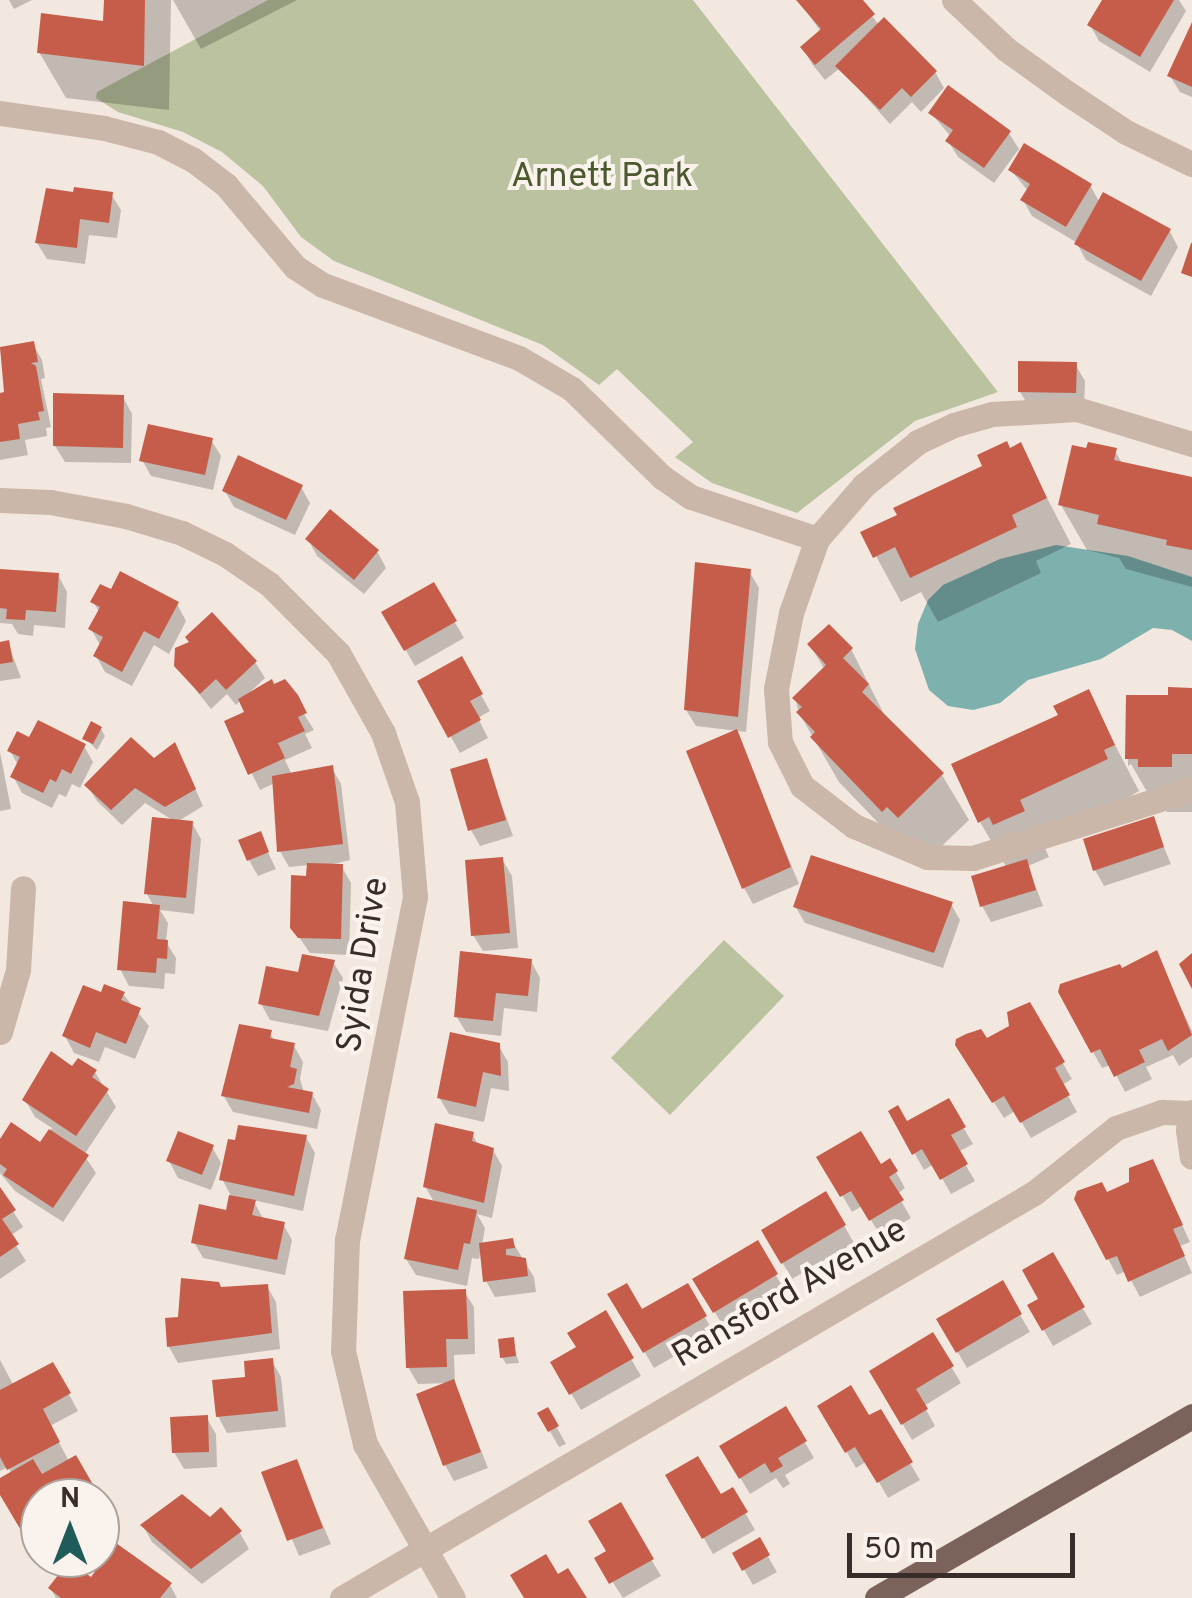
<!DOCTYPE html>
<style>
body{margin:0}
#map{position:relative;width:1192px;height:1598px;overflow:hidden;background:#f3e8df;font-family:Overpass,sans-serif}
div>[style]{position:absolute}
.green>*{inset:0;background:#bac29f}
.water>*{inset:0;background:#7eb0ae}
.shadow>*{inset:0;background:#0003}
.building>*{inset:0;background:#c65d4a}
.street>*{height:25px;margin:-12.5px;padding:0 12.5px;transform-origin:12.5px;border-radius:12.5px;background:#cbb6aa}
.primary>*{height:25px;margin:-12.5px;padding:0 12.5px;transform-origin:12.5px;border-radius:12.5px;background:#7b635b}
span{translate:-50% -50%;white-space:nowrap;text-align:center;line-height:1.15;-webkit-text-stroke:8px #faf2ec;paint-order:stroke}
.park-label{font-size:35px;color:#4c582d}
.street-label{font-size:35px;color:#392d2a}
.north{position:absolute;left:20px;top:1478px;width:100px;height:100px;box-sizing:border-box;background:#faf2ec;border:2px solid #ada39e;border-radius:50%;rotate:0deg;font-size:28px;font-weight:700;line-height:40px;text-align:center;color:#392d2a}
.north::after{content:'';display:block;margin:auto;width:35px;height:45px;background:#1f5b59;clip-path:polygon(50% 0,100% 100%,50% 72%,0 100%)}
.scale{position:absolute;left:847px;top:1533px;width:228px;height:45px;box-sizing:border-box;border:5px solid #392d2a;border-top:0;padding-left:12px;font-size:30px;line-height:35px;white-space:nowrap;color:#392d2a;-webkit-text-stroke:8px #faf2ec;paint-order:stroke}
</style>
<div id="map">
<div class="green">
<i style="clip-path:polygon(268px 0,693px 0,998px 392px,915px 421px,797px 513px,712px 483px,675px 457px,693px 442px,617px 369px,599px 385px,543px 345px,334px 261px,301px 237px,263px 186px,222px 152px,183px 132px,118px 112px,96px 98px,97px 92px)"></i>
<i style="clip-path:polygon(724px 940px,784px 996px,670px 1115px,611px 1058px)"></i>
</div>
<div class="water">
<i style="clip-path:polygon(1056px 545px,1128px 556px,1192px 577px,1192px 641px,1172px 630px,1153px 628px,1101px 659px,1028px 680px,1000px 703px,973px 710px,948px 706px,929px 690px,915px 649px,918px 624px,928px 600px,943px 585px,1000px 559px)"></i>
</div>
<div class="shadow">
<i style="clip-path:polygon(9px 0,32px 0,14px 9px)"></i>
<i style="clip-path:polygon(106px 0,171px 0,169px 110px,66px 98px,39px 52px,106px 24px)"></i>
<i style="clip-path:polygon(173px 0,297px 0,201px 49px)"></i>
<i style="clip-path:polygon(798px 0,860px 0,879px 25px,935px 72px,944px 88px,921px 112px,912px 102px,890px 124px,840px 68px,825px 80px,812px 64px,803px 48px,821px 32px)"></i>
<i style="clip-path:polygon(1105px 0,1179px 0,1186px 11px,1150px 72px,1099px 41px,1090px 25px)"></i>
<i style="clip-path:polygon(1192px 28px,1192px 97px,1180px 92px,1170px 76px)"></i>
<i style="clip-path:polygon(931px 113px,1009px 133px,1019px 149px,994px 183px,958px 157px,948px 141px,951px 137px)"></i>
<i style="clip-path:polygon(1011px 170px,1090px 185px,1100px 203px,1169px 230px,1178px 247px,1151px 296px,1086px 260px,1076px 242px,1032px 216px,1023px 200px,1028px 191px)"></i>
<i style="clip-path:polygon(111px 194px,121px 210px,117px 238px,89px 235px,85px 264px,47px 259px,37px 243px)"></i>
<i style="clip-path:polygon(33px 344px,42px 360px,45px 378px,41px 379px,51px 427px,46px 428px,47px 436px,25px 440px,28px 455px,0 460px,0 395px,7px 394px,0 349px)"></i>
<i style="clip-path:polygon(1075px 364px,1085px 381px,1084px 409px,1030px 408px,1020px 392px)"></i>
<i style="clip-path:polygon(123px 397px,132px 414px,131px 463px,65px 462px,55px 446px)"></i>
<i style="clip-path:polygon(211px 440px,221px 456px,213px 490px,151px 476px,142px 460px)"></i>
<i style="clip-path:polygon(1020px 446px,1071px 544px,1036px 561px,1041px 573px,938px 622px,921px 592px,901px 602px,864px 534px)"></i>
<i style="clip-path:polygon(1115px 451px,1123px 465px,1192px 480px,1192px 587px,1126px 569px,1119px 558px,1087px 550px,1061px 505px)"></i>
<i style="clip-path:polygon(301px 487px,310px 503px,295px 535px,234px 507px,225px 491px)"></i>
<i style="clip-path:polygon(308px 539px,377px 551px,386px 568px,364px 594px,317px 556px)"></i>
<i style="clip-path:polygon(0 571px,58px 575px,67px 592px,65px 628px,34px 625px,33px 636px,18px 634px,12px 624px,0 623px)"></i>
<i style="clip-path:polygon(749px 571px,759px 588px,746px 732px,696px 726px,686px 710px)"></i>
<i style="clip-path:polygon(433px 585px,464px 638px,415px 666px,384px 613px)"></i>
<i style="clip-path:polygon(93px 602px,177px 604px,186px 621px,169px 654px,154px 645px,132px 686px,105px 672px,96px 656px,100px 645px,91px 629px,100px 613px)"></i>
<i style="clip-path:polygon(8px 643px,21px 678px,0 681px,0 644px)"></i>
<i style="clip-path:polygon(810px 645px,851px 649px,888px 722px,942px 775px,969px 820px,925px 862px,910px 856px,839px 782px,799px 713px,795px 698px,825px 670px)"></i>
<i style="clip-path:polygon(461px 659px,490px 711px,478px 718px,488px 738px,460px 753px,420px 682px)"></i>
<i style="clip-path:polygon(255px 662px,265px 678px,243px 699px,284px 682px,314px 730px,305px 734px,312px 748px,285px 760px,292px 775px,332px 768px,341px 784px,350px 860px,325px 866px,342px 867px,351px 883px,349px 955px,310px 953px,292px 927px,309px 865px,289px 867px,280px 851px,275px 783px,260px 790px,227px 723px,248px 714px,241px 700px,236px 705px,227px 694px,211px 709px,176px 665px)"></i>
<i style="clip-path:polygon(1192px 689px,1192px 812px,1167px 812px,1163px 804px,1154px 804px,1131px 764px,1128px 766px,1128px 697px,1170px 697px)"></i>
<i style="clip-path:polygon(1088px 693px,1139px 791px,1044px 846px,1049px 857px,1028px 866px,1043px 906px,991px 922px,982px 906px,1007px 868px,980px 822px,1061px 716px)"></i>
<i style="clip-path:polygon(101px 729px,105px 736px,97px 750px,85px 738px)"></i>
<i style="clip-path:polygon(736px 732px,799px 884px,753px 904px,744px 888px)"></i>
<i style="clip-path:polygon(31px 740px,84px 746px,93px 762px,80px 788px,72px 784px,66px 797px,59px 794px,52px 808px,22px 793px,13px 776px,18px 765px,10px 751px)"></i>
<i style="clip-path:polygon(0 752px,11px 809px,0 811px)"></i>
<i style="clip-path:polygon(183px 761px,203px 806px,177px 822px,192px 823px,201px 839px,194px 914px,160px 910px,168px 923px,166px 942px,176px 958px,175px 974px,165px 973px,164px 989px,129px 986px,120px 969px,154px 907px,147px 894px,174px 821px,145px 803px,122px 825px,97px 801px,87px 785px,153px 762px)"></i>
<i style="clip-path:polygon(486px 761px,513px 836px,480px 846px,471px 830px)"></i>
<i style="clip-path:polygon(1152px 819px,1171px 864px,1104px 886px,1095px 870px)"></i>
<i style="clip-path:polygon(259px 834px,276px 869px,258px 876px,249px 860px)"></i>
<i style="clip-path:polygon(502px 859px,512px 876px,518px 948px,483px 951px,473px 935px)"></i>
<i style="clip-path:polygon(951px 904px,960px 920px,943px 968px,805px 923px,795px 906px)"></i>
<i style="clip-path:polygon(1156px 954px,1192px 1031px,1192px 1057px,1179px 1066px,1173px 1055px,1146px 1067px,1152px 1079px,1125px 1092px,1111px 1065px,1102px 1068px,1093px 1052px,1121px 971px)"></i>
<i style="clip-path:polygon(531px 961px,540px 978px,537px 1012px,504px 1008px,501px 1036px,466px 1032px,456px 1016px)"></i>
<i style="clip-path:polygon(333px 962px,343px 978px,328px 1031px,270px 1020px,261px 1004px,300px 975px)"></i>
<i style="clip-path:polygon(123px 994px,149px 1026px,135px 1059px,105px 1047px,99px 1062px,74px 1053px,65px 1036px,102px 996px)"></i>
<i style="clip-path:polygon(1029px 1005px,1072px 1079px,1062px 1085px,1077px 1112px,1031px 1138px,1015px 1111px,1004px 1118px,968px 1062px,986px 1042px,1011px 1027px)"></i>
<i style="clip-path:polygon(270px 1033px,275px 1042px,294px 1046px,303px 1062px,300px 1079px,304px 1092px,312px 1094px,321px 1110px,317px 1129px,233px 1112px,223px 1095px)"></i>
<i style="clip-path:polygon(498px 1045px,508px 1062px,509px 1091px,491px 1088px,484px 1122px,449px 1114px,439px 1097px)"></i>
<i style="clip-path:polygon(73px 1069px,95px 1072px,116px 1107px,84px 1155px,96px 1173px,63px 1222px,15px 1191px,0 1173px,0 1143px,41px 1146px,52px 1128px,35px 1117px,25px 1100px)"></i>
<i style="clip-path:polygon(948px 1101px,973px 1144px,958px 1152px,975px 1181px,951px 1194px,934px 1164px,924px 1170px,891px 1112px,906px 1125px)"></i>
<i style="clip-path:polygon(472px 1134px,479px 1146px,493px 1150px,502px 1166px,492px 1218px,477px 1214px,485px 1228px,482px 1245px,512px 1241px,534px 1277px,536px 1292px,495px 1297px,486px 1281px,481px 1249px,479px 1259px,472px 1258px,467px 1286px,416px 1275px,406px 1259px,435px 1204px,425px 1186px)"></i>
<i style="clip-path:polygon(306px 1137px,315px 1153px,303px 1211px,253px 1200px,264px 1220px,283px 1224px,292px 1240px,285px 1275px,203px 1258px,194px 1242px,228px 1213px,231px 1196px,222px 1179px)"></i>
<i style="clip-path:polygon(212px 1147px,221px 1163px,211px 1190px,178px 1178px,169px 1161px)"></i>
<i style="clip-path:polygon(820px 1158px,896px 1172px,905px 1188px,897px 1194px,911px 1218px,881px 1236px,862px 1206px,852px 1212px)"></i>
<i style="clip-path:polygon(1161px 1179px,1190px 1242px,1180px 1246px,1192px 1273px,1140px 1297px,1126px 1271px,1117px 1275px,1108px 1259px,1107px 1195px)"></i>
<i style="clip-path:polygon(0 1191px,23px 1227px,10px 1236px,26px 1261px,0 1279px)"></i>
<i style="clip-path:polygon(826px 1194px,854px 1243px,792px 1279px,764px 1231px)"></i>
<i style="clip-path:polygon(757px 1243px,785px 1291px,724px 1328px,696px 1280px)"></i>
<i style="clip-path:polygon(1052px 1256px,1092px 1324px,1053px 1346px,1030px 1306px,1041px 1300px)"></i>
<i style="clip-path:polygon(1002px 1284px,1030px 1332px,967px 1368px,939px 1320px)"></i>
<i style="clip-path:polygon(267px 1286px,276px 1302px,280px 1349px,178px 1363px,169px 1347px,180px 1320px,221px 1290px)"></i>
<i style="clip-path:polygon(687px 1286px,714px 1333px,654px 1368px,611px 1295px,641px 1312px)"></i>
<i style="clip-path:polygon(464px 1291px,474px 1307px,475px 1354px,454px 1355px,455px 1385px,488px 1468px,454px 1481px,445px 1465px,449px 1383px,418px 1384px,408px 1367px)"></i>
<i style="clip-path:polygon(605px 1314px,641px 1376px,581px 1410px,553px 1363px,579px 1348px)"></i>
<i style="clip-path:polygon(932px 1335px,961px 1383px,924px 1406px,935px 1426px,912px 1440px,872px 1372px)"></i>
<i style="clip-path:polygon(512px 1340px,519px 1363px,506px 1364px,502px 1357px)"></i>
<i style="clip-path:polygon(0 1360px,14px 1386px,53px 1365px,78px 1411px,50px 1426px,69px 1461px,75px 1458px,98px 1498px,40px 1498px,40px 1558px,62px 1558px,46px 1569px,0 1490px,0 1481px,12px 1474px,8px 1467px,0 1471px)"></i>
<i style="clip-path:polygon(272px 1361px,281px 1377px,286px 1427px,227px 1433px,218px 1416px,248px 1379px)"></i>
<i style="clip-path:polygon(820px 1406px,868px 1419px,880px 1412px,920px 1480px,888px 1498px,867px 1461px,856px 1468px)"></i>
<i style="clip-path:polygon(785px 1409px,814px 1458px,785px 1475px,790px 1484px,783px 1488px,776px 1478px,750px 1494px,722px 1447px)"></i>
<i style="clip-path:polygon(547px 1410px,566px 1444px,559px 1447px,540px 1414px)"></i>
<i style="clip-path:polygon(206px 1417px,216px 1434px,217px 1467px,184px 1469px,174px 1452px)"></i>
<i style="clip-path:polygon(296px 1462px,331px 1544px,299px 1556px,265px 1474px)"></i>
<i style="clip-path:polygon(668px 1476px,720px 1498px,732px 1490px,755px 1530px,713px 1554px)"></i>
<i style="clip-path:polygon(196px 1505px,210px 1520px,240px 1533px,249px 1549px,202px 1584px,152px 1542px,143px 1526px)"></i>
<i style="clip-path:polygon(620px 1506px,661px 1576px,623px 1598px,598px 1559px,609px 1552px)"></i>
<i style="clip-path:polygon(759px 1541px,777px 1572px,753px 1585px,735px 1554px)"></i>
<i style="clip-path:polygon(92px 1581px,170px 1585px,177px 1598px,56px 1598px,51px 1589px)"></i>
</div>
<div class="building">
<i style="clip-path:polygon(104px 0,145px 0,144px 66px,37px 53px,41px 13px,103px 21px)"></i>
<i style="clip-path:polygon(796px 0,863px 0,875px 14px,815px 65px,800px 47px,821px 29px)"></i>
<i style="clip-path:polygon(1102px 0,1174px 0,1140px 57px,1087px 25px)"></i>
<i style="clip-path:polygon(884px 17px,937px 71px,911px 97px,902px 88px,880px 110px,835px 66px)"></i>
<i style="clip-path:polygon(1192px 22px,1192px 87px,1167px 76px)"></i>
<i style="clip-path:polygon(948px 85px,1011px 131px,984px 168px,945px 141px,953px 130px,928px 113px)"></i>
<i style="clip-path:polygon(1024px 143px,1092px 184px,1066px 227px,1020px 200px,1030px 184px,1008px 170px)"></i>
<i style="clip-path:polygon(74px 187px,113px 192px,109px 223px,80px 219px,77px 248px,35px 243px,46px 188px,73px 192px)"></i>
<i style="clip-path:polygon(1103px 192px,1171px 229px,1141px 281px,1074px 244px)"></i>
<i style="clip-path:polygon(1191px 243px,1192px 243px,1192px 277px,1181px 273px)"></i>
<i style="clip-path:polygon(34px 341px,38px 362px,31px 363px,36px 366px,44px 411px,38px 412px,40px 420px,18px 424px,20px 439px,0 442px,0 393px,4px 392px,0 347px)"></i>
<i style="clip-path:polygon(1018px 361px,1077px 362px,1076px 393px,1018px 392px)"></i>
<i style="clip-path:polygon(53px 393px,124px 395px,123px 448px,53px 446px)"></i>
<i style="clip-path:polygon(148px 424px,213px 438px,205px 475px,139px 461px)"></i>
<i style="clip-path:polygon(1007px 441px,1010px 448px,1021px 442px,1047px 498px,1012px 515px,1017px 527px,910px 578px,895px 547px,873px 558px,860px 532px,897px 515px,893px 508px,982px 466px,977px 455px)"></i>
<i style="clip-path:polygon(1088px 442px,1117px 448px,1114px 460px,1192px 477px,1192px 550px,1166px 545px,1167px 540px,1097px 524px,1099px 515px,1058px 505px,1072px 445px,1086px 448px)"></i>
<i style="clip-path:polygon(238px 455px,303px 485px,286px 520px,222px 491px)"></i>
<i style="clip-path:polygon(330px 509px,379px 550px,354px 580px,305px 539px)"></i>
<i style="clip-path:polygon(695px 562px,751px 569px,738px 717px,684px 710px)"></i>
<i style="clip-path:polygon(0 569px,59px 573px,56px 612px,26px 610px,25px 620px,6px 619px,7px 609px,0 608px)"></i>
<i style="clip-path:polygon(120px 571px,179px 602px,159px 639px,144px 631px,122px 672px,93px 656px,103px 637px,88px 629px,100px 607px,90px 602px,100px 584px,111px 589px)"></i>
<i style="clip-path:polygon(434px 582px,457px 621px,404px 651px,381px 612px)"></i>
<i style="clip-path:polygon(212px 612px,257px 661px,226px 690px,216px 679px,200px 694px,174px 666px,175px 648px,189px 642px,185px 637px)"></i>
<i style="clip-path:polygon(829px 624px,853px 648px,843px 658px,869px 684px,862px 692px,944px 773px,898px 818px,887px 807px,882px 812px,810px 737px,815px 732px,796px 712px,802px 707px,792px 698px,826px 665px,807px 644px)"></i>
<i style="clip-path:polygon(9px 640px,13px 662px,0 664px,0 642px)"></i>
<i style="clip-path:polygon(462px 656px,483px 694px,470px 701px,481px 720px,448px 738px,417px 681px)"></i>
<i style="clip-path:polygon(272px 679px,274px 684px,285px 679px,298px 695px,307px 713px,298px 717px,305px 731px,278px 743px,285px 758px,248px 775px,224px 721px,244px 712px,238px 699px)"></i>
<i style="clip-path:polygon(1168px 687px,1192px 688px,1192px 754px,1172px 754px,1172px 767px,1138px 767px,1138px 759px,1125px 759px,1126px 695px,1168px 695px)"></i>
<i style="clip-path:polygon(1089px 689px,1115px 745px,1104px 750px,1108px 759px,1020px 800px,1025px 811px,993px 825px,989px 817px,978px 823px,951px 764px,1058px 715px,1053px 706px)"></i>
<i style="clip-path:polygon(38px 720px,86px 744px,71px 774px,62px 769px,56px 782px,50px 779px,43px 793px,10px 777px,20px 757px,7px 751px,17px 731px,29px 737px)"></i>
<i style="clip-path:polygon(91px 721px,102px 727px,93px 744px,82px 739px)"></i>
<i style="clip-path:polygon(737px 729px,791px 867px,742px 889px,686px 751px)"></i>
<i style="clip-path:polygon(131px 737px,154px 758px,175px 742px,196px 789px,165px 807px,135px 788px,111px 810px,84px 785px)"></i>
<i style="clip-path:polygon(487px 758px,506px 820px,468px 831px,450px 769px)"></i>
<i style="clip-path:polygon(333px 765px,343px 844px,277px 852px,272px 776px)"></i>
<i style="clip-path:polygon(1154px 816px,1164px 847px,1093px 871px,1083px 839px)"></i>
<i style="clip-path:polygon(152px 817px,193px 821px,186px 898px,144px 894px)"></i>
<i style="clip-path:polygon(261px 831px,269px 852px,247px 861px,238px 840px)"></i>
<i style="clip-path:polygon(811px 855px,953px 902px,934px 953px,793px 907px)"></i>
<i style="clip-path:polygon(503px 857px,510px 933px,471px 936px,465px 860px)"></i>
<i style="clip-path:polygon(1027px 859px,1036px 890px,980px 907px,971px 876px)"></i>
<i style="clip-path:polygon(307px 863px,343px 864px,341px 939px,298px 938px,290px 928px,291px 875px,306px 876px)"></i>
<i style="clip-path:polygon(123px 901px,160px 905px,157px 939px,168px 940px,167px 959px,157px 958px,156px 973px,117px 970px)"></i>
<i style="clip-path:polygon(1157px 950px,1192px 1035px,1168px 1051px,1162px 1039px,1139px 1050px,1145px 1062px,1114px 1077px,1100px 1049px,1091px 1053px,1058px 992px,1060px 984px,1120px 964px,1122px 968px)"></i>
<i style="clip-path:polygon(460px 951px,532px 959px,528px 996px,496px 993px,493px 1021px,454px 1017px)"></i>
<i style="clip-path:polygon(1192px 953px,1192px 989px,1179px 964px)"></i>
<i style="clip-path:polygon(302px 954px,335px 960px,319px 1016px,258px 1004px,266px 966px,298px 972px)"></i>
<i style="clip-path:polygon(104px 984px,125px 992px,121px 1000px,141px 1008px,126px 1044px,96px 1032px,90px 1048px,62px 1036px,83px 985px,101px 992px)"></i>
<i style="clip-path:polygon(1030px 1002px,1065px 1062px,1055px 1068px,1070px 1095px,1020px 1123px,1004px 1096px,992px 1103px,955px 1045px,956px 1039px,966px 1034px,981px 1029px,987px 1038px,1009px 1026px,1007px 1012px)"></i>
<i style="clip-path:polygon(239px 1024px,272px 1030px,270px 1038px,295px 1043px,290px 1067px,297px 1069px,294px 1084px,287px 1087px,313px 1092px,309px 1113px,221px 1096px)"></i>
<i style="clip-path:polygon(450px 1032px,500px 1043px,501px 1076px,483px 1072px,476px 1107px,437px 1098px)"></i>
<i style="clip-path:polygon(51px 1051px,72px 1066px,78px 1058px,97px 1070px,92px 1077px,109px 1089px,76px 1136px,22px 1100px)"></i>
<i style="clip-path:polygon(949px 1098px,966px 1127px,951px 1135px,968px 1164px,940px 1180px,922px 1149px,912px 1155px,888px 1111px,898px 1105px,907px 1121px)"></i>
<i style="clip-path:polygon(11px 1122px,40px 1142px,49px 1129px,89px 1155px,53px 1208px,3px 1175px,7px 1169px,0 1164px,0 1139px)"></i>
<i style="clip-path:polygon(435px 1123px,474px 1132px,472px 1141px,494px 1148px,484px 1203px,423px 1187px)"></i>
<i style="clip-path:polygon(238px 1125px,307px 1135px,294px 1196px,219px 1180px,228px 1139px,235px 1140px)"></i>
<i style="clip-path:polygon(178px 1131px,214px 1145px,202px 1175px,166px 1161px)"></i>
<i style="clip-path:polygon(861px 1131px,881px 1164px,890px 1158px,898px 1171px,889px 1177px,904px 1200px,869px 1221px,851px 1191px,840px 1197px,816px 1157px)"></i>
<i style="clip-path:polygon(1153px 1159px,1183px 1225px,1173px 1229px,1185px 1256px,1128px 1282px,1117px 1256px,1106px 1260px,1074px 1199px,1077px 1191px,1102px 1182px,1107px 1192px,1129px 1182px,1129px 1168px)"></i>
<i style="clip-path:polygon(0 1187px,16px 1210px,2px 1219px,19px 1244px,0 1257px)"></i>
<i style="clip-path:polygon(826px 1191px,846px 1225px,781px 1264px,761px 1230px)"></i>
<i style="clip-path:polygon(229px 1195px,256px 1200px,252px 1215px,285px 1222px,277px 1260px,191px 1243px,199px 1204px,226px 1210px)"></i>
<i style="clip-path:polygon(417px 1197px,477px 1210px,470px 1244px,464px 1243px,458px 1270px,404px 1259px)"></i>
<i style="clip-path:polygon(513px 1238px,515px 1248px,506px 1249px,506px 1255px,526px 1258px,528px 1276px,483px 1282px,479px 1243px)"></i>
<i style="clip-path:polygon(758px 1240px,778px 1274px,713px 1313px,692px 1279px)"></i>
<i style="clip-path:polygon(1053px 1252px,1085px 1307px,1042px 1331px,1027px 1305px,1038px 1299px,1022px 1270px)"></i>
<i style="clip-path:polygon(181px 1278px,219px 1282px,221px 1287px,268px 1284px,272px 1333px,167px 1347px,165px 1318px,178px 1317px)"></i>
<i style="clip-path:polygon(1003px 1280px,1022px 1314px,956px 1353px,936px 1319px)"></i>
<i style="clip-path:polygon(627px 1283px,642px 1309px,688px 1283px,707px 1316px,643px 1353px,607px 1294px)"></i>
<i style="clip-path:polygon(466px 1289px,468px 1339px,446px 1339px,447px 1367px,406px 1368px,403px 1291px)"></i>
<i style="clip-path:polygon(606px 1310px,634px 1358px,569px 1395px,550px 1362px,576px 1347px,567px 1333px)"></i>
<i style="clip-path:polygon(933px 1332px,954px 1366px,916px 1389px,928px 1409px,901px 1425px,869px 1371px)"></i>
<i style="clip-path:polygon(514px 1337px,516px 1356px,500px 1358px,498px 1339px)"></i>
<i style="clip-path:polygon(273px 1358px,278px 1411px,216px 1417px,212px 1380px,245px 1377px,244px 1361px)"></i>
<i style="clip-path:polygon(53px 1362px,71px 1393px,43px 1409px,60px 1442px,7px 1470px,0 1457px,0 1390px)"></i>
<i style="clip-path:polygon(454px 1379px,481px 1452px,443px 1466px,416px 1394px)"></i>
<i style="clip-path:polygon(851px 1385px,869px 1415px,881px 1409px,913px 1462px,877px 1483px,855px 1447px,845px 1453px,817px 1406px)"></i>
<i style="clip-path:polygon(786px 1406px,807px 1441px,778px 1458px,783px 1466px,771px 1473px,765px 1463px,739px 1479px,719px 1446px)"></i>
<i style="clip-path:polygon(548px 1407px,559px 1426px,548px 1432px,537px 1413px)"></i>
<i style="clip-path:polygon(208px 1415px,209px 1452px,172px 1453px,170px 1417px)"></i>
<i style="clip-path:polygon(76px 1455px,95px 1488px,80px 1498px,40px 1498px,40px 1551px,35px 1554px,0 1495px,0 1478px,33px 1459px,42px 1474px)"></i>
<i style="clip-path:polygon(698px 1456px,721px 1494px,733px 1487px,748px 1512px,702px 1539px,665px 1475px)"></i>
<i style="clip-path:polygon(297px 1459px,323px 1528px,287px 1541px,261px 1472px)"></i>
<i style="clip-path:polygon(182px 1494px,210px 1517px,221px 1507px,242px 1531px,191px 1569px,140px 1525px)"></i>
<i style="clip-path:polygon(621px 1502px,654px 1559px,609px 1584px,594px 1558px,606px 1551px,588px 1521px)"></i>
<i style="clip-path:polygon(760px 1537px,770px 1555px,742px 1571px,732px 1553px)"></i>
<i style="clip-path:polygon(116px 1543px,172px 1583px,160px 1598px,61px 1598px,48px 1588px,69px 1561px,91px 1577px)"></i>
<i style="clip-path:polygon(546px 1554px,558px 1574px,568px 1568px,587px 1598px,524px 1598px,510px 1575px)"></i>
</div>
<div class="street">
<i style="left:954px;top:0;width:71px;rotate:43.3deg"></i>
<i style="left:1006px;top:49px;width:75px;rotate:35.8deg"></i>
<i style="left:1067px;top:93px;width:71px;rotate:33.5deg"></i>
<i style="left:1126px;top:132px;width:73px;rotate:25.9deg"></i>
<i style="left:0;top:113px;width:105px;rotate:8.2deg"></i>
<i style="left:104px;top:128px;width:56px;rotate:14.5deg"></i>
<i style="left:158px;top:142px;width:38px;rotate:27deg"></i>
<i style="left:192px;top:159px;width:43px;rotate:37.4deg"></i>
<i style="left:226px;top:185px;width:107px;rotate:49.9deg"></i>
<i style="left:295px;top:267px;width:33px;rotate:33deg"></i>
<i style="left:323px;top:285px;width:209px;rotate:20.4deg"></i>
<i style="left:519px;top:358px;width:61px;rotate:30.3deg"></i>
<i style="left:572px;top:389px;width:126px;rotate:44.4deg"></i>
<i style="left:662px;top:477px;width:35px;rotate:35deg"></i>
<i style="left:691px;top:497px;width:133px;rotate:18.4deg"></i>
<i style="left:1192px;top:444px;width:120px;rotate:-163.1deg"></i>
<i style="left:1077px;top:409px;width:85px;rotate:176.6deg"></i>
<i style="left:992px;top:414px;width:40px;rotate:164deg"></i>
<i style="left:954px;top:425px;width:40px;rotate:155deg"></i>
<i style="left:918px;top:442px;width:69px;rotate:141.5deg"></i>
<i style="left:864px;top:485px;width:72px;rotate:131deg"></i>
<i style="left:817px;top:539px;width:78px;rotate:109.4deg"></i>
<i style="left:791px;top:613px;width:77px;rotate:101.2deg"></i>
<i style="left:776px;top:689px;width:53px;rotate:85.7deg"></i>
<i style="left:780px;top:742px;width:49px;rotate:63.4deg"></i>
<i style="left:802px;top:786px;width:66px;rotate:37.6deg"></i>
<i style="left:854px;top:826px;width:79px;rotate:23deg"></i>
<i style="left:927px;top:857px;width:46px;rotate:1.2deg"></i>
<i style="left:973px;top:858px;width:230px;rotate:-17.5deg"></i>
<i style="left:0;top:500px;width:50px;rotate:2.3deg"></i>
<i style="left:50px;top:502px;width:77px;rotate:10.4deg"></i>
<i style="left:126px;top:516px;width:59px;rotate:16.9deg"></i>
<i style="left:182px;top:533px;width:48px;rotate:26deg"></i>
<i style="left:225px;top:554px;width:53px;rotate:34.3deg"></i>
<i style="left:269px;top:584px;width:98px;rotate:45deg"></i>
<i style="left:338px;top:653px;width:92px;rotate:60.6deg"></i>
<i style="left:383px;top:733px;width:73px;rotate:70.8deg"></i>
<i style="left:407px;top:802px;width:95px;rotate:85.2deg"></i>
<i style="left:415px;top:897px;width:349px;rotate:101.2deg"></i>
<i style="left:347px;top:1239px;width:112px;rotate:92deg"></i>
<i style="left:343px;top:1351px;width:96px;rotate:76.7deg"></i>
<i style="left:365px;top:1444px;width:177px;rotate:60.3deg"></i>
<i style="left:0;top:1032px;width:65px;rotate:-73.8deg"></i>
<i style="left:18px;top:970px;width:82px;rotate:-86.5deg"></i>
<i style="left:1192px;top:1112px;width:18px;rotate:103deg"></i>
<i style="left:1188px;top:1130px;width:27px;rotate:82deg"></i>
<i style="left:342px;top:1598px;width:802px;rotate:-30.34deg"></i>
<i style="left:1034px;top:1193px;width:105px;rotate:-38.4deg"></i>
<i style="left:1116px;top:1128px;width:49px;rotate:-19.2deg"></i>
<i style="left:1162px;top:1112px;width:30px;rotate:2deg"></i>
</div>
<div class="primary">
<i style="left:877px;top:1598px;width:364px;rotate:-30deg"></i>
</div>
<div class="park-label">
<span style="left:602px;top:177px">Arnett Park</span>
</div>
<div class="street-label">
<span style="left:364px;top:965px;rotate:-81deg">Syida Drive</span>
<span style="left:790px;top:1294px;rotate:-30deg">Ransford Avenue</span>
</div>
<div class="north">N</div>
<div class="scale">50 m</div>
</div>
